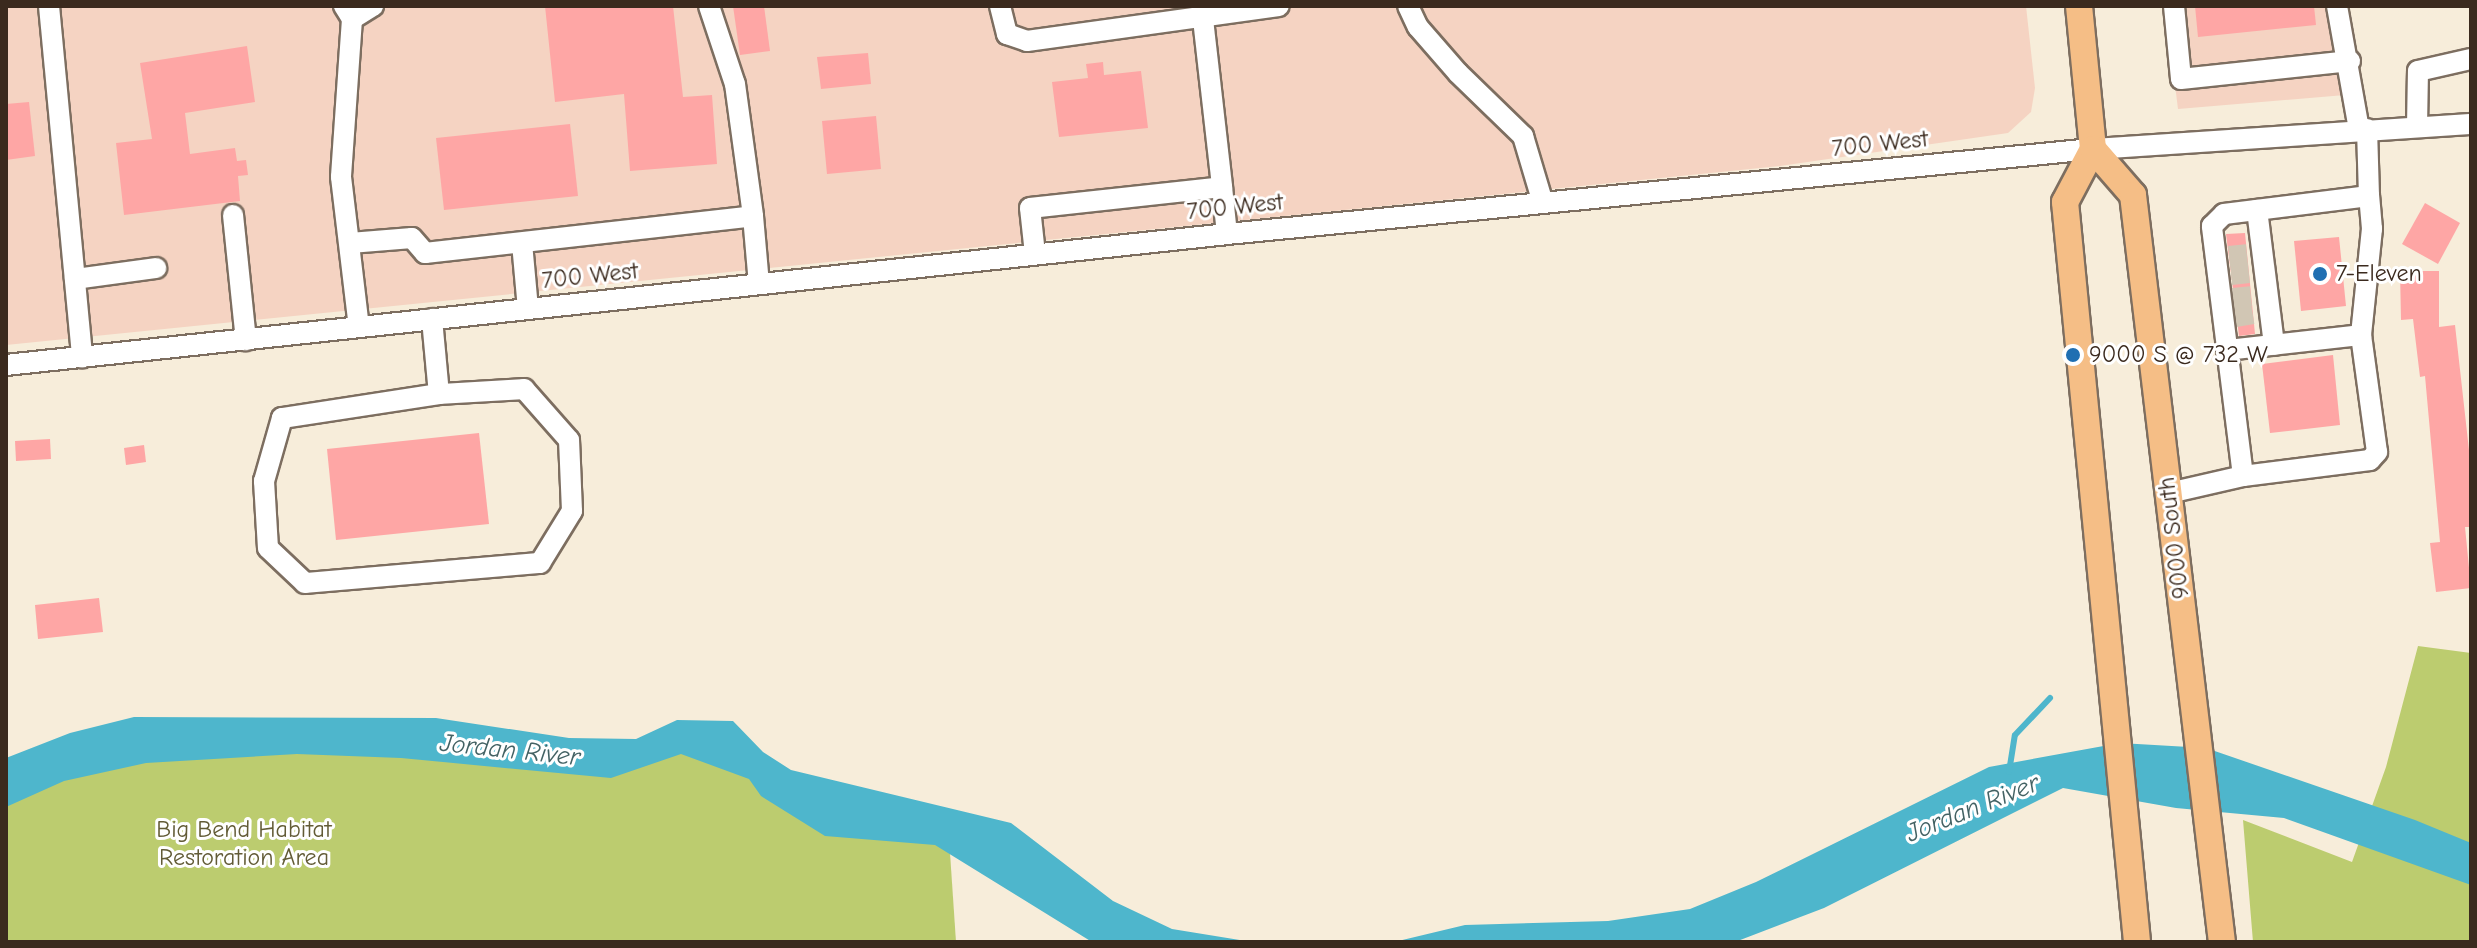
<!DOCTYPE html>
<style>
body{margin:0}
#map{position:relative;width:2477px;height:948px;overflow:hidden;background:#f7edda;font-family:"Comic Neue",sans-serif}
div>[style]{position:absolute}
.built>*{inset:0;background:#f5d3c2}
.green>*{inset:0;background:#bccc6f}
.water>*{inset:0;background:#4eb6cc}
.stream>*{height:6px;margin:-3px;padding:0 3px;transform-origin:3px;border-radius:3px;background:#4eb6cc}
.building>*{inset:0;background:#fea6a5}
.minor-tunnel>*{height:20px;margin-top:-10px;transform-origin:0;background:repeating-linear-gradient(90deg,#d1c6b4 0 20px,transparent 0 30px)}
.roads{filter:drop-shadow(2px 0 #7d6e60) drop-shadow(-2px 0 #7d6e60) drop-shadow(0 2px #7d6e60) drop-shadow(0 -2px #7d6e60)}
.minor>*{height:20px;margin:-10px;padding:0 10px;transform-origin:10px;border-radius:10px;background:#fff}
.major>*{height:26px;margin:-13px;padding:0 13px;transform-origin:13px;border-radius:13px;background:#f5be86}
.dots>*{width:22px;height:22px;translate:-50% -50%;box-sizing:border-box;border:4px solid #fff;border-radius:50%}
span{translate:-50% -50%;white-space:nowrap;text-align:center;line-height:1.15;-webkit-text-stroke:6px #fff;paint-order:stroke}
.street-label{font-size:24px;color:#3b2a1e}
.poi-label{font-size:24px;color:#3b2a1e}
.left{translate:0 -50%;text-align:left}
.park-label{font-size:24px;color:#625b36}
.water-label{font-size:26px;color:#436264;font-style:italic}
.frame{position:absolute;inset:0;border:8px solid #3b2a1e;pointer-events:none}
</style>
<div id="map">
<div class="built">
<i style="clip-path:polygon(6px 6px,2026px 6px,2035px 88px,2031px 112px,2008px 133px,1780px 166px,6px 345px)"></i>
<i style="clip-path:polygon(2165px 6px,2332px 6px,2345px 95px,2178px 109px)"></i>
</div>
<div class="green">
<i style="clip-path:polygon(2418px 646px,2471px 653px,2471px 942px,2253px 942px,2243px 820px,2352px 862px,2386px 767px)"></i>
<i style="clip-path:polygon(713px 746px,949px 838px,956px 942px,6px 942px,6px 789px,173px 753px)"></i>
</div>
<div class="water">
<i style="clip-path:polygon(134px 717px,436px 718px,569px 738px,636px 739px,677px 720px,733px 721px,763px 752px,791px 770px,1011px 823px,1113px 901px,1172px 929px,1252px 942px,1092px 942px,935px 845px,825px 836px,761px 796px,749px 779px,681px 754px,611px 778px,401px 758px,297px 754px,146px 763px,64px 781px,6px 807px,6px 758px,70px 733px)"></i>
<i style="clip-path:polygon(2120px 743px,2206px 748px,2415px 820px,2471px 843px,2471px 885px,2284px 818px,2176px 808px,2063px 788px,1824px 908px,1735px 942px,1394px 942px,1465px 925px,1608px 921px,1690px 909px,1756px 882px,1989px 767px)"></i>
</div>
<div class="stream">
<i style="left:2009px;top:772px;width:37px;rotate:-81deg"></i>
<i style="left:2015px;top:735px;width:51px;rotate:-46.6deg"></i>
</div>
<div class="building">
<i style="clip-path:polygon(545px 6px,673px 6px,683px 97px,712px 95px,717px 164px,630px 171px,624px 94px,555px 102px)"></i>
<i style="clip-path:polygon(733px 6px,764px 6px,770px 51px,740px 55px)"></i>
<i style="clip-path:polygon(2195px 6px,2314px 6px,2316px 25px,2198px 37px)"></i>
<i style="clip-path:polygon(247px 46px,255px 102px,185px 113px,190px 154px,235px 148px,237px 161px,246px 160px,248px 175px,238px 176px,240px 201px,124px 215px,116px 143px,152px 139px,140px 63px)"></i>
<i style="clip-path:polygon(868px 53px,871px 84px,821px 89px,817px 57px)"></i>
<i style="clip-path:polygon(1103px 62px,1104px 75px,1141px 71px,1148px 128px,1059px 137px,1052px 82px,1088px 78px,1086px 64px)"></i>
<i style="clip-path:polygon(29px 102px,35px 156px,6px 160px,6px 104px)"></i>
<i style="clip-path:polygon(876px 116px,881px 169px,827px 174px,822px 121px)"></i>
<i style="clip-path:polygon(570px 124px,578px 196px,444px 210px,436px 138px)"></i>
<i style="clip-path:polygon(2425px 203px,2460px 223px,2438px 264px,2402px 244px)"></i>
<i style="clip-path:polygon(2245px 233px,2255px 334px,2239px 336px,2226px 234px)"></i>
<i style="clip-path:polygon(2339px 237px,2346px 306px,2301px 311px,2294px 241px)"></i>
<i style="clip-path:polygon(2400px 271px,2439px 271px,2439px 327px,2455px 325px,2471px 468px,2471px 527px,2465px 527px,2471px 588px,2436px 592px,2430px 543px,2440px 542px,2425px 376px,2420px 377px,2413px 319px,2401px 320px)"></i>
<i style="clip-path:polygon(2333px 355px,2340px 425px,2270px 433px,2262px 364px)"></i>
<i style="clip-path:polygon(479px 433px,489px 524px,336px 540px,327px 449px)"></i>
<i style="clip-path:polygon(50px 439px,51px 459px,16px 461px,15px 441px)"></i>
<i style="clip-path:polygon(144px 445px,146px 462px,126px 465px,124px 448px)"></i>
<i style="clip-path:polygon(99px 598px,103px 632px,38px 639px,35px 605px)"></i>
</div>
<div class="minor-tunnel">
<i style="left:2229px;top:256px;width:18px;rotate:-6deg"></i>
<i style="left:2231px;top:275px;width:18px;rotate:-6deg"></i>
<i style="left:2233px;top:298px;width:18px;rotate:-6deg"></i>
<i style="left:2235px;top:317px;width:18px;rotate:-9deg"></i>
</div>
<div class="roads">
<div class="minor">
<i style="left:49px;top:6px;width:353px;rotate:84.6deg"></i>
<i style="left:344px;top:6px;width:15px;rotate:58deg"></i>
<i style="left:352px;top:19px;width:158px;rotate:94deg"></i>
<i style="left:341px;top:177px;width:151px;rotate:83.2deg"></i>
<i style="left:709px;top:6px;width:82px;rotate:71.6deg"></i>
<i style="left:735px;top:84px;width:133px;rotate:82.2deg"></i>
<i style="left:1000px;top:6px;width:29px;rotate:76deg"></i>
<i style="left:1007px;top:34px;width:21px;rotate:19deg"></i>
<i style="left:1027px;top:41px;width:254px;rotate:-7.9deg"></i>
<i style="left:1408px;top:6px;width:23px;rotate:65deg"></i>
<i style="left:1418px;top:27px;width:61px;rotate:49deg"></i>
<i style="left:1458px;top:73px;width:91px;rotate:44.1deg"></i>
<i style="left:1523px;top:136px;width:70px;rotate:73.4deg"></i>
<i style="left:2174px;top:6px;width:73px;rotate:84.5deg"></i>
<i style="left:2181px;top:79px;width:170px;rotate:-6.1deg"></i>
<i style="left:2337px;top:6px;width:126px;rotate:79.9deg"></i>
<i style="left:352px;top:19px;width:25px;rotate:-32deg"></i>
<i style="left:1203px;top:19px;width:169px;rotate:83.5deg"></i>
<i style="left:2417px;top:127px;width:56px;rotate:-89deg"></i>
<i style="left:2418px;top:71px;width:54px;rotate:-12.8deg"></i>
<i style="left:2257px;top:210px;width:136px;rotate:82.8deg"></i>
<i style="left:233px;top:215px;width:126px;rotate:84.1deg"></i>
<i style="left:350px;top:243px;width:62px;rotate:-4.6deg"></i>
<i style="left:412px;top:238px;width:20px;rotate:49deg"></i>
<i style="left:425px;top:253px;width:330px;rotate:-6.4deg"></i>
<i style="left:753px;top:216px;width:68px;rotate:85deg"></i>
<i style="left:522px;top:243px;width:66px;rotate:84.8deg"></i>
<i style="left:1035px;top:254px;width:46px;rotate:-96.2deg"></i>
<i style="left:1030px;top:208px;width:193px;rotate:-6.2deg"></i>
<i style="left:1222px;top:187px;width:47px;rotate:83.9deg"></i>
<i style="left:75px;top:279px;width:82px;rotate:-7.7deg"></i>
<i style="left:432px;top:319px;width:75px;rotate:84.7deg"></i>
<i style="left:439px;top:394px;width:159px;rotate:171.3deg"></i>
<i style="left:282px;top:418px;width:66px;rotate:105.9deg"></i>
<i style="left:264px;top:481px;width:67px;rotate:86.6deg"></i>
<i style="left:268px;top:548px;width:51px;rotate:43.4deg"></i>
<i style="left:305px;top:583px;width:236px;rotate:-4.9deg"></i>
<i style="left:540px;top:563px;width:61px;rotate:-58.4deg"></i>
<i style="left:572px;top:511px;width:71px;rotate:-92.4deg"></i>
<i style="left:569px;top:440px;width:68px;rotate:-131.4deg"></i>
<i style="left:524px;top:389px;width:85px;rotate:176.6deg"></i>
<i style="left:2227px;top:350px;width:135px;rotate:-6.4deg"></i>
<i style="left:2361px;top:335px;width:107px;rotate:-84.1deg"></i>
<i style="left:2372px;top:229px;width:33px;rotate:-95deg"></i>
<i style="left:6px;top:365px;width:1228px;rotate:-6.12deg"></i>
<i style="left:1227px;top:234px;width:870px;rotate:-5.61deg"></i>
<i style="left:2093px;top:149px;width:379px;rotate:-3.8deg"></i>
<i style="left:2243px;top:476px;width:128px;rotate:-7.2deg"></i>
<i style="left:2370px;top:460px;width:11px;rotate:-49deg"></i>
<i style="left:2377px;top:452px;width:118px;rotate:-97.8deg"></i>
<i style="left:2169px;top:493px;width:76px;rotate:-12.9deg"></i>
<i style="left:2243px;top:476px;width:252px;rotate:-97.1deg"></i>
<i style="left:2212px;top:226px;width:17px;rotate:-45deg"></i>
<i style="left:2224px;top:214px;width:146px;rotate:-7.1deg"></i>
<i style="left:2369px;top:196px;width:67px;rotate:-91.7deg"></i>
</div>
<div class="major">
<i style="left:2079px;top:6px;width:144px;rotate:84.4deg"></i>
<i style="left:2093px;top:149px;width:60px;rotate:117.8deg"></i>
<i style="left:2065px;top:202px;width:743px;rotate:84.44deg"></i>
<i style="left:2093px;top:149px;width:61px;rotate:49deg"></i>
<i style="left:2133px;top:195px;width:752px;rotate:83.21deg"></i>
</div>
</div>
<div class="dots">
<i style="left:2320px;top:274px;background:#1f6fb2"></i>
<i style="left:2073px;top:355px;background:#1f6fb2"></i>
</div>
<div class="street-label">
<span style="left:1880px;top:144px;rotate:-6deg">700 West</span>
<span style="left:1235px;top:207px;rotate:-6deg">700 West</span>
<span style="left:590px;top:276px;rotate:-6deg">700 West</span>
<span style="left:2174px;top:538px;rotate:-97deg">9000 South</span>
</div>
<div class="poi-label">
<span class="left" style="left:2336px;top:274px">7-Eleven</span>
<span class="left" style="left:2089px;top:355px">9000 S @ 732 W</span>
</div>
<div class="park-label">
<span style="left:244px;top:844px">Big Bend Habitat<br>Restoration Area</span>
</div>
<div class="water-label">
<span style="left:510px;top:751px;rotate:6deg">Jordan River</span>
<span style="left:1973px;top:809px;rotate:-22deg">Jordan River</span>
</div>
<div class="frame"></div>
</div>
